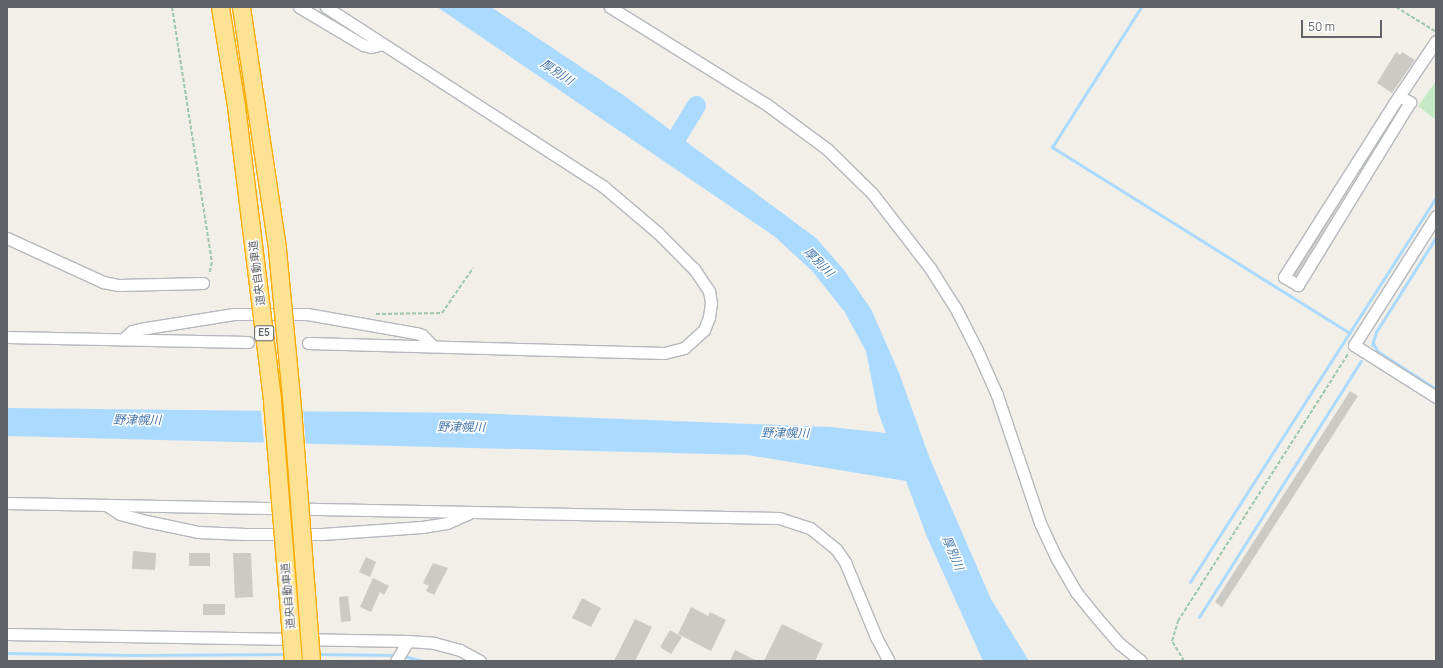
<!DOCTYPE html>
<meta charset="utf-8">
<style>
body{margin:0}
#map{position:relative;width:1443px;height:668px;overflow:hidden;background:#f1efe8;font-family:Manrope,"Noto Sans JP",sans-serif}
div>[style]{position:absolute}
.green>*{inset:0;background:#c5e8c5}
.water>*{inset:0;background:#aadaff}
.pier>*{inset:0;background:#f1efe8}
.stream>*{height:3px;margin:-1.5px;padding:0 1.5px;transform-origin:1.5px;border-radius:1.5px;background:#aadaff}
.river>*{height:19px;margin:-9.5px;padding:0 9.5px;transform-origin:9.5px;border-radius:9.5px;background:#aadaff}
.building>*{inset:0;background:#cccac5}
.path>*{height:2px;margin-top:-1px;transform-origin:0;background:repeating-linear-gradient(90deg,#9cc7a9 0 4px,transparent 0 6px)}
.roads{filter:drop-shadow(1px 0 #b5b8bc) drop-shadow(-1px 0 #b5b8bc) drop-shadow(0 1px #b5b8bc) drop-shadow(0 -1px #b5b8bc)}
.minor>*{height:11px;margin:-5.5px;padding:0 5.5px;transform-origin:5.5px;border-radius:5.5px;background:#fff}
.bridges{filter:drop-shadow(1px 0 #f9ab00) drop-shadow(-1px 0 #f9ab00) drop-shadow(0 1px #f9ab00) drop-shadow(0 -1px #f9ab00)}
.highway-bridge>*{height:17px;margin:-8.5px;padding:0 8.5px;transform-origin:8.5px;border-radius:8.5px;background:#fde293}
span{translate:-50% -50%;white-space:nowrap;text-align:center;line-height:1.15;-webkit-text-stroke:3px #fff;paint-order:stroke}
.shield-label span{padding:1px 3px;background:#fff;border:1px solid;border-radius:3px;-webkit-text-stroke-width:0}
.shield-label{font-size:10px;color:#5f6368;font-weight:700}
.street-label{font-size:11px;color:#5f6368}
.water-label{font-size:12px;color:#4174aa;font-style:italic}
.frame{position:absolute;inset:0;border:8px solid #5f6368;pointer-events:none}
.scale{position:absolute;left:1301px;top:20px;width:81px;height:18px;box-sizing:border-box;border:2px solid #5f6368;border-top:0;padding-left:5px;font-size:12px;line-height:14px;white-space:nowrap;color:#5f6368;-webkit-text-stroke:3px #fff;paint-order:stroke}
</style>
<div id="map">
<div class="green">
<i style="clip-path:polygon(1436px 81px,1436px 120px,1418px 106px)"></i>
</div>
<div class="water">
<i style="clip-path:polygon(437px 7px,491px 7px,626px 97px,816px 238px,844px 270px,871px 309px,899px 373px,930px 459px,991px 599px,1029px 661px,983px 661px,927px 537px,906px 481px,748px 455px,7px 436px,7px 408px,472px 413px,830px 427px,886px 433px,878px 412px,866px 351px,844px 311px,812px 271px,774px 236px)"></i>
</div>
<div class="pier">
<i style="clip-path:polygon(261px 410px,303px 410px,306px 445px,264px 444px)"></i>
</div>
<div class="stream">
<i style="left:1141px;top:7px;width:166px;rotate:122.4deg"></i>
<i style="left:1052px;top:147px;width:351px;rotate:32deg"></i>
<i style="left:1373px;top:343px;width:9px;rotate:63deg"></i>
<i style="left:1377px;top:351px;width:70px;rotate:32.8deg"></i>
<i style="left:1372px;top:345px;width:14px;rotate:-73deg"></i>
<i style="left:1376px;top:332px;width:112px;rotate:-57.7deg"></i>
<i style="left:1190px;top:582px;width:457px;rotate:-57.4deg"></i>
<i style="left:1199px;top:617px;width:303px;rotate:-57.7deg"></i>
<i style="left:7px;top:653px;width:126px;rotate:0.9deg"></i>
<i style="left:133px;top:655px;width:154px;rotate:-0.4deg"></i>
<i style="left:317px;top:654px;width:80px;rotate:0.7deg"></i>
<i style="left:403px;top:656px;width:21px;rotate:14deg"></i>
</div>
<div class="river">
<i style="left:671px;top:146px;width:48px;rotate:-58.6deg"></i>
</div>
<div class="building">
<i style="clip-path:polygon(1396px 52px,1400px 55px,1402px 52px,1415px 60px,1392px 93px,1377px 83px)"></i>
<i style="clip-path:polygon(1358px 174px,1296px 276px,1294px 275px)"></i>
<i style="clip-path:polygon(1350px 391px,1358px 396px,1222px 607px,1215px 602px)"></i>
<i style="clip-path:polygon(133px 551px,156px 553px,155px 570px,132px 569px)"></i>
<i style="clip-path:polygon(189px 553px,210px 553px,210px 566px,189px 566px)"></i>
<i style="clip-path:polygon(233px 553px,251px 553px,253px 597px,235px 598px)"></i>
<i style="clip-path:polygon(366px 557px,376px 562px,370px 577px,359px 572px)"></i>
<i style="clip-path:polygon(433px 563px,448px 568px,434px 595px,426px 591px,429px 586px,423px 583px)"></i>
<i style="clip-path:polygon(373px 578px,389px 586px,384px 595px,380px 592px,371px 612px,360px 607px)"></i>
<i style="clip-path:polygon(348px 596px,351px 621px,341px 622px,339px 597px)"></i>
<i style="clip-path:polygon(582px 598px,601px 608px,591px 627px,572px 618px)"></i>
<i style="clip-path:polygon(203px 604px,225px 604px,225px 615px,203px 615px)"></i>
<i style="clip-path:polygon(691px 607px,708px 616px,710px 612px,726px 620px,711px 651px,678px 634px)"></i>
<i style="clip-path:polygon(635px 619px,652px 627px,635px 661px,614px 661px)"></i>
<i style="clip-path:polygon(782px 624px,823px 644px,815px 661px,764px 661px)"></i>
<i style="clip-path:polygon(670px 630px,682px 637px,671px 654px,660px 647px)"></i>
<i style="clip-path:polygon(735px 650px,757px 661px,730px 661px)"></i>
</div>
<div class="path">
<i style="left:172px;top:7px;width:258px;rotate:81.1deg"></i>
<i style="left:212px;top:262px;width:12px;rotate:104deg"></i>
<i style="left:1396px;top:7px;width:46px;rotate:31.6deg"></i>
<i style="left:376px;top:314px;width:66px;rotate:-0.9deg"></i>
<i style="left:442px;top:313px;width:55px;rotate:-55.4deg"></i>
<i style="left:1184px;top:661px;width:23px;rotate:-121deg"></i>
<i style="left:1172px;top:641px;width:21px;rotate:-73deg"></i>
<i style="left:1178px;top:621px;width:318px;rotate:-57.5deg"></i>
</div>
<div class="roads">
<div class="minor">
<i style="left:299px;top:7px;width:74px;rotate:30.7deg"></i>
<i style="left:363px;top:45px;width:8px;rotate:14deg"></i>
<i style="left:371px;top:47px;width:12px;rotate:-14deg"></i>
<i style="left:610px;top:7px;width:184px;rotate:31.9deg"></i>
<i style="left:766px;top:104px;width:76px;rotate:36.4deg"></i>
<i style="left:827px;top:149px;width:63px;rotate:44.4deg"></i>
<i style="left:872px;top:193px;width:95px;rotate:52.3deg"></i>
<i style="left:930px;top:268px;width:49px;rotate:57.6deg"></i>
<i style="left:956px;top:309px;width:46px;rotate:62.9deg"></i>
<i style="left:977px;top:350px;width:49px;rotate:66deg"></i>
<i style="left:997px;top:395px;width:135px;rotate:71.4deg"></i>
<i style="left:1040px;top:523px;width:40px;rotate:65deg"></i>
<i style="left:1057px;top:559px;width:38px;rotate:60deg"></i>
<i style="left:1076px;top:592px;width:33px;rotate:51deg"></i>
<i style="left:1097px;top:618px;width:35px;rotate:49deg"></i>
<i style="left:1120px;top:644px;width:27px;rotate:39deg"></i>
<i style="left:1399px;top:96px;width:13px;rotate:29deg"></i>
<i style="left:1410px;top:102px;width:215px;rotate:121.5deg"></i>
<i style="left:1298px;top:285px;width:16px;rotate:-150deg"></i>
<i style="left:1284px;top:277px;width:214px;rotate:-57.6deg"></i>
<i style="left:1399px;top:96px;width:66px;rotate:-56.1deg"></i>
<i style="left:1436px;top:216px;width:153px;rotate:122.4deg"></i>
<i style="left:1354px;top:345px;width:97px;rotate:32.4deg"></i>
<i style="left:7px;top:238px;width:106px;rotate:24.6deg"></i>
<i style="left:103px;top:282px;width:16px;rotate:11deg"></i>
<i style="left:119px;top:285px;width:84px;rotate:-1.4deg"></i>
<i style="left:7px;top:337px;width:241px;rotate:1.2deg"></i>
<i style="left:123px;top:339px;width:12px;rotate:-42deg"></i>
<i style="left:132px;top:331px;width:8px;rotate:-14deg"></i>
<i style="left:140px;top:329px;width:95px;rotate:-9.1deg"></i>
<i style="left:234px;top:314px;width:73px"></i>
<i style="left:307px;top:314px;width:111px;rotate:9.9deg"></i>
<i style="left:416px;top:333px;width:6px;rotate:18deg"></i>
<i style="left:422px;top:335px;width:16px;rotate:45deg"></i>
<i style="left:308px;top:343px;width:356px;rotate:1.6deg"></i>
<i style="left:664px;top:353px;width:21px;rotate:-14deg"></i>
<i style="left:684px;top:348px;width:27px;rotate:-42deg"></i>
<i style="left:704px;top:330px;width:14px;rotate:-69deg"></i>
<i style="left:709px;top:317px;width:14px;rotate:-82deg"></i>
<i style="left:711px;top:303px;width:12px;rotate:-99deg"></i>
<i style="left:709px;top:291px;width:27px;rotate:-124deg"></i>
<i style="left:694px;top:269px;width:52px;rotate:-135deg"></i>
<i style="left:657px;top:232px;width:70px;rotate:-139.7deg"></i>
<i style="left:604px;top:187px;width:331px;rotate:-147.1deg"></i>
<i style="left:7px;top:503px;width:772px;rotate:1.11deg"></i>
<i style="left:779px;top:518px;width:33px;rotate:18deg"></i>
<i style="left:810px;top:528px;width:33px;rotate:39deg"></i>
<i style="left:836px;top:549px;width:16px;rotate:55deg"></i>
<i style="left:845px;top:562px;width:81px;rotate:67.5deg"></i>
<i style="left:876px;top:637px;width:27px;rotate:62deg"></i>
<i style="left:106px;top:505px;width:17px;rotate:33deg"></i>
<i style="left:120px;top:514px;width:27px;rotate:15deg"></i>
<i style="left:146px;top:521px;width:53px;rotate:11.9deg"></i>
<i style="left:198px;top:532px;width:47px;rotate:2.4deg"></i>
<i style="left:245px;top:534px;width:77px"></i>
<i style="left:322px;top:534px;width:100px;rotate:-4deg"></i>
<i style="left:422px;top:527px;width:25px;rotate:-9deg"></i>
<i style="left:447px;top:523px;width:24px;rotate:-24deg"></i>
<i style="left:7px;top:634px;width:401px;rotate:1deg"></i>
<i style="left:408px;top:641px;width:26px;rotate:4deg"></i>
<i style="left:434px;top:643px;width:27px;rotate:15deg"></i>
<i style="left:460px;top:650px;width:23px;rotate:29deg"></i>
<i style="left:396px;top:661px;width:23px;rotate:-59deg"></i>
</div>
</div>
<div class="bridges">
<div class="highway-bridge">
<i style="left:220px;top:7px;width:100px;rotate:80.8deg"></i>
<i style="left:236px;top:106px;width:297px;rotate:83deg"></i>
<i style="left:272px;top:401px;width:261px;rotate:85.4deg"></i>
<i style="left:241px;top:7px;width:245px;rotate:81.5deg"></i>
<i style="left:277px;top:249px;width:160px;rotate:84.6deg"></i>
<i style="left:292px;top:408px;width:254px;rotate:85.7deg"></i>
</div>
</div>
<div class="shield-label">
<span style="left:264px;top:333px">E5</span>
</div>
<div class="street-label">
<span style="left:257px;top:273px;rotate:-97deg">道央自動車道</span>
<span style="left:288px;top:596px;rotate:-95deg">道央自動車道</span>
</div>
<div class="water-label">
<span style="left:557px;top:72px;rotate:33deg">厚別川</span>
<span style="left:819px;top:262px;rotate:45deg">厚別川</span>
<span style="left:137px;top:420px;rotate:1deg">野津幌川</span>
<span style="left:461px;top:427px;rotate:1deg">野津幌川</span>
<span style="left:785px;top:433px;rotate:1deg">野津幌川</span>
<span style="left:953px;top:553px;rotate:67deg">厚別川</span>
</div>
<div class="frame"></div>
<div class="scale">50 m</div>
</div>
